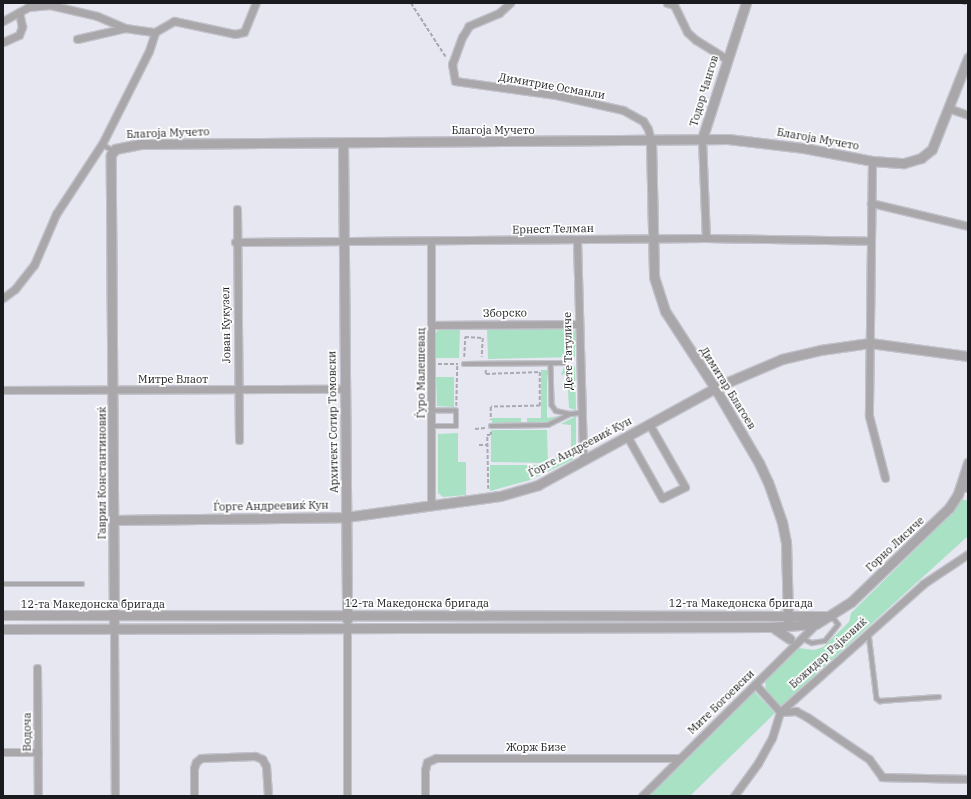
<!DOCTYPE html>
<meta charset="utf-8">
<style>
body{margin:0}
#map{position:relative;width:971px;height:799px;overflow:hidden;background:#e6e7f1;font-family:"IBM Plex Serif",serif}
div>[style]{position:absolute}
.green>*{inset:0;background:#a9e1c5}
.path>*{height:1.5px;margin-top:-0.75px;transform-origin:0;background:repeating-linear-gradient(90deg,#a8a9b1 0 4px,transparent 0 6px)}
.roads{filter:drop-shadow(1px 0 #c1c2cb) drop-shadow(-1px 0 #c1c2cb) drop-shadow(0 1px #c1c2cb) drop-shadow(0 -1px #c1c2cb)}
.service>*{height:3.5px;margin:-1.75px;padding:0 1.75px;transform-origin:1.75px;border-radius:1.75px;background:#aaa7aa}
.minor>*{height:7px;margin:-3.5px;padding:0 3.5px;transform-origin:3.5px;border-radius:3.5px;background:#aaa7aa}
.tertiary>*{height:9px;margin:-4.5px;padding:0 4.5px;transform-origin:4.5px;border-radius:4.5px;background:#aaa7aa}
span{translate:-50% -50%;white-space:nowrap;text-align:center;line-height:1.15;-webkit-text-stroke:3.5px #fff;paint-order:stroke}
.street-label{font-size:11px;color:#1a1b1e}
.frame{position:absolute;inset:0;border:4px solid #1a1b1e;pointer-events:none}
</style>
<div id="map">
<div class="green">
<i style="clip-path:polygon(571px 327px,575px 332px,575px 357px,488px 359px,487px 328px)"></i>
<i style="clip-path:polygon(442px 328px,460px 328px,459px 358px,436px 358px,435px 336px,437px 331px)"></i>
<i style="clip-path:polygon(575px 366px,576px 410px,569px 408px,567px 374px,561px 375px,564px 367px)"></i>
<i style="clip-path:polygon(541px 370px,548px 370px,553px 375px,547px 375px,547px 418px,564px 415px,550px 423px,527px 423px,527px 418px,541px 418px)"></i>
<i style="clip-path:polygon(454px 377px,454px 407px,437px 406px,436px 377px)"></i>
<i style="clip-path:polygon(576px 416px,576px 454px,574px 459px,530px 480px,490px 491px,490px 465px,550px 465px,550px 458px,571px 457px,571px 425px,561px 424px)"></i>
<i style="clip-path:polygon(492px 418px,521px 418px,521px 424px,492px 424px)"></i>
<i style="clip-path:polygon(491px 430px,547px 430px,548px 463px,491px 462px)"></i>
<i style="clip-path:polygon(458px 433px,458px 462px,466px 462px,466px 495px,443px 497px,438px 493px,438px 434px)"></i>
<i style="clip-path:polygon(962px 499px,968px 501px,968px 536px,780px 707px,766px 692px,765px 680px,799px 648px,814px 650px,823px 647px,849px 622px,851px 613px,922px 543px)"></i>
<i style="clip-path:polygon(754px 691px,775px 713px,690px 796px,647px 796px)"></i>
</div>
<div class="path">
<i style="left:411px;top:3px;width:64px;rotate:57.1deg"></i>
<i style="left:962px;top:3px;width:6px;rotate:18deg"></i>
<i style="left:464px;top:357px;width:20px;rotate:-87deg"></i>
<i style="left:465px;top:337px;width:18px;rotate:3deg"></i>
<i style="left:483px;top:338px;width:19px;rotate:93deg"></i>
<i style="left:438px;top:364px;width:20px"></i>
<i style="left:486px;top:370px;width:4px;rotate:90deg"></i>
<i style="left:486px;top:374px;width:54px;rotate:-2.1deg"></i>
<i style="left:540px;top:372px;width:34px;rotate:90deg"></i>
<i style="left:540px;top:406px;width:49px;rotate:178.8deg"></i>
<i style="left:491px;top:407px;width:13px;rotate:90deg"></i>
<i style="left:456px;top:406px;width:40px;rotate:-88.6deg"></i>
<i style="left:475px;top:429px;width:10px;rotate:-6deg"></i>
<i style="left:479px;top:445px;width:8px"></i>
<i style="left:488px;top:489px;width:54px;rotate:-91.1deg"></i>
<i style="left:487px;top:435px;width:3px"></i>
<i style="left:490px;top:435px;width:3px;rotate:-72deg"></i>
</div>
<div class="roads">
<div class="service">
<i style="left:102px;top:144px;width:13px;rotate:32deg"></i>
<i style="left:551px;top:363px;width:42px;rotate:88.6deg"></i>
<i style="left:552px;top:405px;width:7px;rotate:56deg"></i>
<i style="left:556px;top:411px;width:14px;rotate:12deg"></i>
<i style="left:464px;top:364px;width:100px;rotate:-0.6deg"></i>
<i style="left:432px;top:426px;width:24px"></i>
<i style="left:456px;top:426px;width:15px;rotate:-90deg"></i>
<i style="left:456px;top:411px;width:24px;rotate:180deg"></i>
<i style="left:491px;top:426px;width:57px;rotate:-1deg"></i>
<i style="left:548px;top:425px;width:25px;rotate:-26deg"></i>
<i style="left:571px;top:414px;width:8px;rotate:-7deg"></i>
<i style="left:3px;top:584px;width:79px"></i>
<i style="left:869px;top:634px;width:65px;rotate:83deg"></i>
<i style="left:877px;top:699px;width:4px;rotate:34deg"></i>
<i style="left:880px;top:701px;width:59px;rotate:-3.9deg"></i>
<i style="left:802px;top:638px;width:11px;rotate:27deg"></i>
<i style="left:812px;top:643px;width:13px;rotate:-9deg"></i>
<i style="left:825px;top:641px;width:21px;rotate:-51deg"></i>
<i style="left:838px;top:625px;width:11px;rotate:-124deg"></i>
</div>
<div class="minor">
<i style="left:510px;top:3px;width:15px;rotate:138deg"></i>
<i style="left:499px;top:13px;width:33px;rotate:157deg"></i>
<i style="left:469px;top:26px;width:13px;rotate:122deg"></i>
<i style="left:462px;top:37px;width:29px;rotate:110deg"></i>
<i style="left:452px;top:64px;width:17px;rotate:80deg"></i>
<i style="left:455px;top:81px;width:102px;rotate:7.9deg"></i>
<i style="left:556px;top:95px;width:69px;rotate:12.6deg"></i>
<i style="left:623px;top:110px;width:23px;rotate:29deg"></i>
<i style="left:643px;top:121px;width:9px;rotate:58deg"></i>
<i style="left:648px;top:129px;width:12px;rotate:76deg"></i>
<i style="left:667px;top:3px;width:7px;rotate:16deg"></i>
<i style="left:674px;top:5px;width:30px;rotate:64deg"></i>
<i style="left:687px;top:32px;width:12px;rotate:42deg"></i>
<i style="left:696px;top:40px;width:36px;rotate:32deg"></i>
<i style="left:3px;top:21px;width:29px;rotate:-29deg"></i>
<i style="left:28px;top:7px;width:22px;rotate:-5deg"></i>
<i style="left:50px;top:5px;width:48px;rotate:13.2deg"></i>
<i style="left:97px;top:16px;width:30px;rotate:23deg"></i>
<i style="left:125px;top:28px;width:30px;rotate:8deg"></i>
<i style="left:155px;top:32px;width:22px;rotate:-30deg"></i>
<i style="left:174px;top:21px;width:62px;rotate:12deg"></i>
<i style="left:235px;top:34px;width:9px;rotate:-13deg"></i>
<i style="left:244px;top:32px;width:31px;rotate:-68deg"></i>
<i style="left:77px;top:39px;width:49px;rotate:-12.9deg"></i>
<i style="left:3px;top:42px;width:17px;rotate:-24deg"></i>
<i style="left:19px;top:35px;width:9px;rotate:-69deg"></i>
<i style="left:22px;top:27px;width:15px;rotate:-101deg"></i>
<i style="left:948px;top:108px;width:21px;rotate:19deg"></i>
<i style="left:702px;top:139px;width:99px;rotate:87.7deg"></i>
<i style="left:872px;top:161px;width:255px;rotate:90.7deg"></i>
<i style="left:869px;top:416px;width:64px;rotate:75.5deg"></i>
<i style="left:871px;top:203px;width:100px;rotate:13.3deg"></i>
<i style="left:237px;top:209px;width:231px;rotate:89.5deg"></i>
<i style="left:577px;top:240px;width:221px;rotate:88.4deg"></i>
<i style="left:431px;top:241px;width:265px;rotate:90deg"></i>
<i style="left:235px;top:242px;width:471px;rotate:-0.5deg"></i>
<i style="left:706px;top:238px;width:164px;rotate:1deg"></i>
<i style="left:3px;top:298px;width:15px;rotate:-37deg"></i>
<i style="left:15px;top:289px;width:31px;rotate:-52deg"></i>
<i style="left:34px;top:265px;width:56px;rotate:-66.7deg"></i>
<i style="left:56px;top:214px;width:84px;rotate:-56.7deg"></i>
<i style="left:102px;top:144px;width:104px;rotate:-63.2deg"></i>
<i style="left:149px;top:51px;width:20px;rotate:-72deg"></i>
<i style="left:432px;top:325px;width:146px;rotate:-0.4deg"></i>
<i style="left:3px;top:390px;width:340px;rotate:-0.2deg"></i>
<i style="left:627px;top:436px;width:71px;rotate:60.6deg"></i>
<i style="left:662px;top:498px;width:25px;rotate:-26deg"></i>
<i style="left:685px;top:487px;width:73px;rotate:-119.7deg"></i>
<i style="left:961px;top:487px;width:7px;rotate:8deg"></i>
<i style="left:347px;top:628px;width:168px;rotate:90deg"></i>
<i style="left:114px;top:629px;width:167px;rotate:89.7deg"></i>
<i style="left:37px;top:668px;width:128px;rotate:89.6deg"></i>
<i style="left:755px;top:684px;width:38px;rotate:48deg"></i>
<i style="left:781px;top:712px;width:15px;rotate:-4deg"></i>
<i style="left:796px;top:711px;width:13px;rotate:29deg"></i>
<i style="left:807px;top:717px;width:75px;rotate:34.1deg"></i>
<i style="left:869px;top:759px;width:22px;rotate:54deg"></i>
<i style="left:882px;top:777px;width:86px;rotate:1.3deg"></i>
<i style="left:3px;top:752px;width:35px"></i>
<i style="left:194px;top:796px;width:28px;rotate:-90deg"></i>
<i style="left:194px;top:768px;width:6px;rotate:-72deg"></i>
<i style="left:196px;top:762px;width:6px;rotate:-39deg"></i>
<i style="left:201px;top:758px;width:54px;rotate:-2.1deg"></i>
<i style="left:255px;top:756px;width:8px;rotate:23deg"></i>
<i style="left:262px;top:759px;width:8px;rotate:60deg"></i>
<i style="left:266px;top:766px;width:30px;rotate:86deg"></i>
<i style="left:425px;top:796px;width:26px;rotate:-90deg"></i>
<i style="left:425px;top:770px;width:8px;rotate:-76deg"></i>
<i style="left:427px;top:762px;width:10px;rotate:-24deg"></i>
<i style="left:436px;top:758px;width:243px"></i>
<i style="left:642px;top:796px;width:245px;rotate:-44.7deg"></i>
<i style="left:734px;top:796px;width:41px;rotate:-54deg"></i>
<i style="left:758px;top:763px;width:29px;rotate:-61deg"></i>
<i style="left:772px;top:738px;width:27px;rotate:-73deg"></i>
<i style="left:780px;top:712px;width:192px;rotate:-41.8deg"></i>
<i style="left:923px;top:584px;width:54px;rotate:-33.7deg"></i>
</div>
<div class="tertiary">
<i style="left:702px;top:139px;width:143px;rotate:-72.1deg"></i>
<i style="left:651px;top:141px;width:136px;rotate:88.7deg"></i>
<i style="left:654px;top:277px;width:36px;rotate:72deg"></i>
<i style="left:665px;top:311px;width:92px;rotate:57deg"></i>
<i style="left:715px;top:388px;width:87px;rotate:59.6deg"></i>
<i style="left:759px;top:463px;width:21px;rotate:65deg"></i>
<i style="left:768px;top:482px;width:42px;rotate:70.7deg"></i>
<i style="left:782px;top:522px;width:20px;rotate:79deg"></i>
<i style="left:786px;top:542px;width:78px;rotate:88.5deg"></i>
<i style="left:343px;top:143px;width:477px;rotate:89.5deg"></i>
<i style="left:115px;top:520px;width:231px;rotate:-0.7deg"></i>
<i style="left:346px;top:517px;width:155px;rotate:-7.8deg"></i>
<i style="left:500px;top:496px;width:40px;rotate:-16deg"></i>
<i style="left:538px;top:485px;width:209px;rotate:-28.7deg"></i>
<i style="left:721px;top:385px;width:66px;rotate:-23.1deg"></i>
<i style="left:782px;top:359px;width:39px;rotate:-13deg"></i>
<i style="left:820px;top:350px;width:50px;rotate:-8deg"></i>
<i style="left:870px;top:343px;width:99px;rotate:7.6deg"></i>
<i style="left:3px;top:615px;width:827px;rotate:0.07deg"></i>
<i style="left:774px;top:628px;width:19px;rotate:35deg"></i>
<i style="left:3px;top:629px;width:766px;rotate:-0.15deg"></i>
<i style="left:769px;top:627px;width:47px;rotate:-3.7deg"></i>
<i style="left:816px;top:624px;width:41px;rotate:-32.2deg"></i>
<i style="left:851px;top:602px;width:136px;rotate:-43.8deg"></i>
<i style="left:949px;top:508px;width:17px;rotate:-57deg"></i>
<i style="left:958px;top:494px;width:33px;rotate:-72deg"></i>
<i style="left:114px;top:629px;width:474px;rotate:-90.4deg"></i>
<i style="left:111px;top:155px;width:7px;rotate:-56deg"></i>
<i style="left:115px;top:149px;width:26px;rotate:-11deg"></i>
<i style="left:141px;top:144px;width:587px;rotate:-0.49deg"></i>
<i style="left:728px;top:139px;width:77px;rotate:6.8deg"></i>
<i style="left:804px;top:148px;width:69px;rotate:10.8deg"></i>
<i style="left:872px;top:161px;width:32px;rotate:4deg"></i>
<i style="left:904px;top:163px;width:18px;rotate:-16deg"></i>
<i style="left:921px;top:158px;width:14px;rotate:-39deg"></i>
<i style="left:932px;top:149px;width:98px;rotate:-68.4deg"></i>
</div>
</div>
<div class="street-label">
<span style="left:552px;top:86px;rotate:10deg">Димитрие Османли</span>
<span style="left:704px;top:91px;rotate:-73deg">Тодор Чангов</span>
<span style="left:493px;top:130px">Благоја Мучето</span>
<span style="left:168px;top:133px;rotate:-2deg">Благоја Мучето</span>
<span style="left:818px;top:139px;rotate:10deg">Благоја Мучето</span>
<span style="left:553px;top:229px;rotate:-1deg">Ернест Телман</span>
<span style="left:505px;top:313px;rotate:-1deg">Зборско</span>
<span style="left:226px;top:325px;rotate:-91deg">Јован Кукузел</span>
<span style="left:568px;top:351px;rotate:-91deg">Дете Татуличе</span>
<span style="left:421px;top:373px;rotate:-90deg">Ѓуро Малешевац</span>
<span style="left:173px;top:379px">Митре Влаот</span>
<span style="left:728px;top:388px;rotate:58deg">Димитар Благоев</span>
<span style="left:333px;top:422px;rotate:-91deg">Архитект Сотир Томовски</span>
<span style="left:580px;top:447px;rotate:-28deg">Ѓорге Андреевиќ Кун</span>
<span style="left:102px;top:473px;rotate:-90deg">Гаврил Константиновиќ</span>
<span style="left:271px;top:506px;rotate:-1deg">Ѓорге Андреевиќ Кун</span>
<span style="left:895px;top:544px;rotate:-43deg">Горно Лисиче</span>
<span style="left:417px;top:603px">12-та Македонска бригада</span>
<span style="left:741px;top:603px">12-та Македонска бригада</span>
<span style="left:93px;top:604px">12-та Македонска бригада</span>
<span style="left:828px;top:653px;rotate:-42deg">Божидар Рајковиќ</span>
<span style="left:721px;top:702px;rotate:-44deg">Мите Богоевски</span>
<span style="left:27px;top:732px;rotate:-90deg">Водоча</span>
<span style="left:536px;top:747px">Жорж Бизе</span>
</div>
<div class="frame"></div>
</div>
